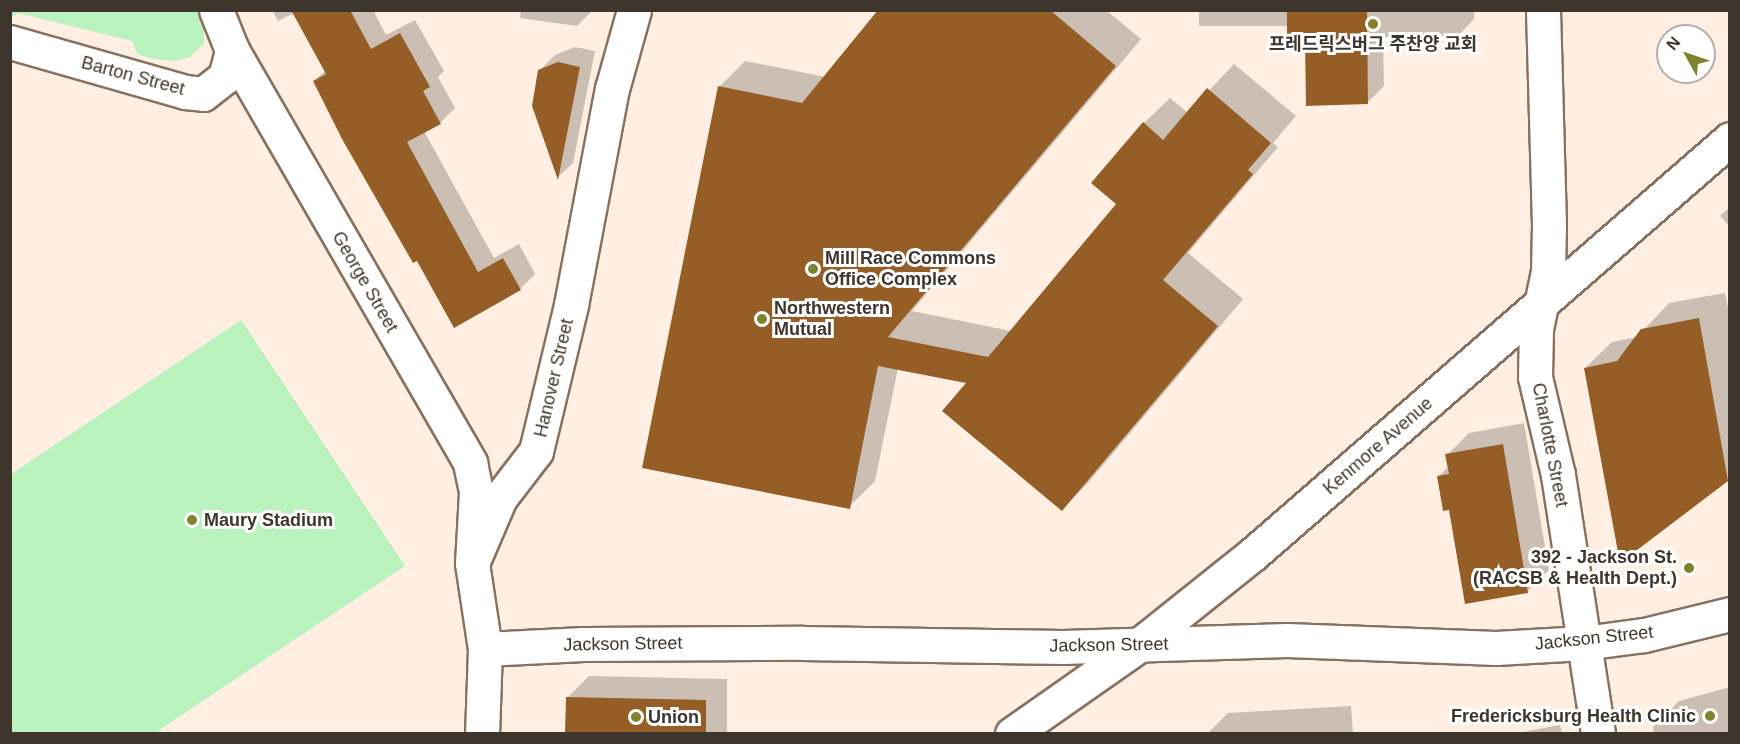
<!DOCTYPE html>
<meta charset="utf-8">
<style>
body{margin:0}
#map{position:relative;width:1740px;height:744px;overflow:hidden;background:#feefe2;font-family:Arial,"Noto Sans KR",sans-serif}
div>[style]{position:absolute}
.green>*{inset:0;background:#baf2bd}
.shadow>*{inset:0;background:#0003}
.building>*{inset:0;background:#955e26}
.roads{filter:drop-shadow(2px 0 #88725f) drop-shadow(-2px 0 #88725f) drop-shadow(0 2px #88725f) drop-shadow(0 -2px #88725f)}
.street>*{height:33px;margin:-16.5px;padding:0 16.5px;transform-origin:16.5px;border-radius:16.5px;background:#fff}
.secondary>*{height:33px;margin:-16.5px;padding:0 16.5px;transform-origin:16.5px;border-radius:16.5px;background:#fff}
.dots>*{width:16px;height:16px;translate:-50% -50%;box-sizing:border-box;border:3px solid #fff;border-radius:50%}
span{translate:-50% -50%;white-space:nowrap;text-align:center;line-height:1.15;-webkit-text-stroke:6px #fff;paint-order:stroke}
.poi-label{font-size:18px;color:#3e352c;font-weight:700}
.left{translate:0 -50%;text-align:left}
.right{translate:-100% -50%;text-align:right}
.street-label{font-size:18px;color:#3e352c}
.frame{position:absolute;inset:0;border:12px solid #3e352c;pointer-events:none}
.north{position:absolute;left:1656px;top:24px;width:60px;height:60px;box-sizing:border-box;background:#fff;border:2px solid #b2aeab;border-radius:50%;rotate:310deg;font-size:16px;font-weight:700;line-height:24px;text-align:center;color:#3e352c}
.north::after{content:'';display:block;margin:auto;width:21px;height:27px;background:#80832e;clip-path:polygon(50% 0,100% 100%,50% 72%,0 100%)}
</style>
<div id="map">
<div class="green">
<i style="clip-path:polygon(11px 10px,201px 11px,204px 15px,204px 43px,190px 57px,175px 61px,153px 59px,137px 54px,132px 41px,18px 13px,11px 17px)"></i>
<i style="clip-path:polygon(241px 320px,405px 566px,155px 733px,11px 733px,11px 474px)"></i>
</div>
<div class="shadow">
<i style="clip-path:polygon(272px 10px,373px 10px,386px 35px,415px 20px,444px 71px,438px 77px,455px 108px,440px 123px,424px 131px,494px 258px,519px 244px,535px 274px,520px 289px,455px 326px,314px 81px,325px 71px,294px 13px,278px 21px)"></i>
<i style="clip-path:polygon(521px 10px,593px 10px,577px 26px,520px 18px)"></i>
<i style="clip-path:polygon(880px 10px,1106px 10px,1141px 39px,912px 311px,1011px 331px,1119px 204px,1144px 123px,1170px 98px,1188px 113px,1234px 64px,1296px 116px,1273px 143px,1278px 147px,1188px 253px,1243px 299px,1088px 483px,1062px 509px,969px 382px,898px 368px,875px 481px,849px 507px,719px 87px,745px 61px,826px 77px)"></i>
<i style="clip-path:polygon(1199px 10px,1474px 10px,1474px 19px,1458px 36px,1383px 37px,1384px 86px,1367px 103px,1306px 38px,1288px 26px,1199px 26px)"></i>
<i style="clip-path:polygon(575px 47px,595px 51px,573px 163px,558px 177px,539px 71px,555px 55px)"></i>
<i style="clip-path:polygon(1730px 207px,1730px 227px,1720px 216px)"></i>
<i style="clip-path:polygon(1725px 293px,1730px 319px,1730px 477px,1727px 480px,1585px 368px,1612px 342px,1637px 337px,1669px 303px)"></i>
<i style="clip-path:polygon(1524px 423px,1549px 570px,1527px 592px,1450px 509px,1439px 476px,1449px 466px,1447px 455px,1469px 433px)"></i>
<i style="clip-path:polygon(589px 676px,727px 679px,727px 734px,567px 734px,568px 697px)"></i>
<i style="clip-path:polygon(1730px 687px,1730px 734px,1654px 734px,1653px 727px,1679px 701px)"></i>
<i style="clip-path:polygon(1351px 706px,1353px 734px,1207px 734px,1228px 713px)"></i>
<i style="clip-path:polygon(1560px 725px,1562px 734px,1512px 734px)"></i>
</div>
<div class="building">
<i style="clip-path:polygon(291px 10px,350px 10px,371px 49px,400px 33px,430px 87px,423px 91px,441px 124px,407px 142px,478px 272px,503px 258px,521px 290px,454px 328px,417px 261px,413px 263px,342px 139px,313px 81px,326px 74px)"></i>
<i style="clip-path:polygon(878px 10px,1050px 10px,1116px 66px,888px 337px,988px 357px,1116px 204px,1091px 183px,1143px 122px,1163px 140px,1207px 88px,1271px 143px,1248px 170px,1253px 174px,1163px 280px,1218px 326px,1062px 511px,942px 411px,966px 383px,878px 366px,850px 509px,642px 468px,718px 86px,802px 103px)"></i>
<i style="clip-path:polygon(1287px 10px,1367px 10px,1368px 104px,1306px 106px,1305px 39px,1287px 40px)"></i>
<i style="clip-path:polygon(558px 62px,580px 67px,558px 180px,532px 106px,538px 70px)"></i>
<i style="clip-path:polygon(1699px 318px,1728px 481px,1620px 563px,1584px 368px,1617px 361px,1641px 329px)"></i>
<i style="clip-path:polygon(1503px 444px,1528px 593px,1465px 604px,1449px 510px,1443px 511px,1437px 476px,1449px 474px,1445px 454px)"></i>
<i style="clip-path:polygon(566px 697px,706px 700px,706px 734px,565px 734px)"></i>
</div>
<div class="roads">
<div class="street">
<i style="left:1543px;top:10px;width:215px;rotate:88.4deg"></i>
<i style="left:1549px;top:225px;width:46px;rotate:91.2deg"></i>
<i style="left:1548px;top:271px;width:59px;rotate:101.7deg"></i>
<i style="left:1536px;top:329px;width:48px;rotate:91.2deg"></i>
<i style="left:1535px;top:377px;width:101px;rotate:76.8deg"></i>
<i style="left:1558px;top:475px;width:262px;rotate:81.2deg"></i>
<i style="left:473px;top:561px;width:69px;rotate:-66.8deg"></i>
<i style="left:500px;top:498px;width:59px;rotate:-52.5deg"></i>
<i style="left:536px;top:451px;width:150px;rotate:-76.5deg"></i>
<i style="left:571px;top:305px;width:220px;rotate:-79.3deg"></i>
<i style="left:612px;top:89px;width:82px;rotate:-74.4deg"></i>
<i style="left:485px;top:649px;width:98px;rotate:-2.9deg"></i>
<i style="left:583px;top:644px;width:219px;rotate:-0.3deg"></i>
<i style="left:802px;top:643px;width:261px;rotate:0.9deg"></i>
<i style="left:1063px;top:647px;width:224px;rotate:-1.8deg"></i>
<i style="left:1287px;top:640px;width:209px;rotate:2.2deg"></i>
<i style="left:1496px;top:648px;width:88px;rotate:-3.3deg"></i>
<i style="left:1584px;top:643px;width:61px;rotate:-7.6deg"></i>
<i style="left:1644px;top:635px;width:89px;rotate:-13.7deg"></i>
</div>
<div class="secondary">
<i style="left:216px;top:10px;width:43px;rotate:68.2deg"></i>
<i style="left:232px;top:50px;width:477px;rotate:60deg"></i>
<i style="left:470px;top:463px;width:30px;rotate:78deg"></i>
<i style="left:476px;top:492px;width:71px;rotate:93.2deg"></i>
<i style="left:472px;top:563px;width:87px;rotate:81.4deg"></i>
<i style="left:485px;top:649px;width:85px;rotate:92deg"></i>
<i style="left:10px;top:42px;width:182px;rotate:15.9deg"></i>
<i style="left:185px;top:92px;width:18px;rotate:6deg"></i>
<i style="left:203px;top:94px;width:28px;rotate:-38deg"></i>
<i style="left:225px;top:77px;width:28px;rotate:-75deg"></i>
<i style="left:1012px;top:734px;width:155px;rotate:-35deg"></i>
<i style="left:1139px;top:645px;width:146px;rotate:-38.6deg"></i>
<i style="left:1253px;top:554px;width:632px;rotate:-41.02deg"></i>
</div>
</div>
<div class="dots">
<i style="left:1373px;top:24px;background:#80832e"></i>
<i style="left:813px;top:269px;background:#80832e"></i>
<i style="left:762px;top:319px;background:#80832e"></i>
<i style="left:192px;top:520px;background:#80832e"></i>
<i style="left:1689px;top:568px;background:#80832e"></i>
<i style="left:1710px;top:716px;background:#80832e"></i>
<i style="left:636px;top:717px;background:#80832e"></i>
</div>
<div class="poi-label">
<span style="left:1373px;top:44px">프레드릭스버그 주찬양 교회</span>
<span class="left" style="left:825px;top:269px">Mill Race Commons<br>Office Complex</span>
<span class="left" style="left:774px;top:319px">Northwestern<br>Mutual</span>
<span class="left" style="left:204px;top:520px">Maury Stadium</span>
<span class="right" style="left:1677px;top:568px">392 - Jackson St.<br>(RACSB &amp; Health Dept.)</span>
<span class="right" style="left:1696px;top:716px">Fredericksburg Health Clinic</span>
<span class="left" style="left:648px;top:717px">Union</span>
</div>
<div class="street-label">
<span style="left:133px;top:76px;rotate:15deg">Barton Street</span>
<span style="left:365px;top:282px;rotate:60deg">George Street</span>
<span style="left:554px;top:378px;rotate:-77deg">Hanover Street</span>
<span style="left:1550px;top:445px;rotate:79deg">Charlotte Street</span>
<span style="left:1378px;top:446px;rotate:-41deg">Kenmore Avenue</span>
<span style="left:1594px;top:638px;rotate:-6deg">Jackson Street</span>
<span style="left:623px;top:644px;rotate:-1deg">Jackson Street</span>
<span style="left:1109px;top:645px;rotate:-1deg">Jackson Street</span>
</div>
<div class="frame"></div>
<div class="north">N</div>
</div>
